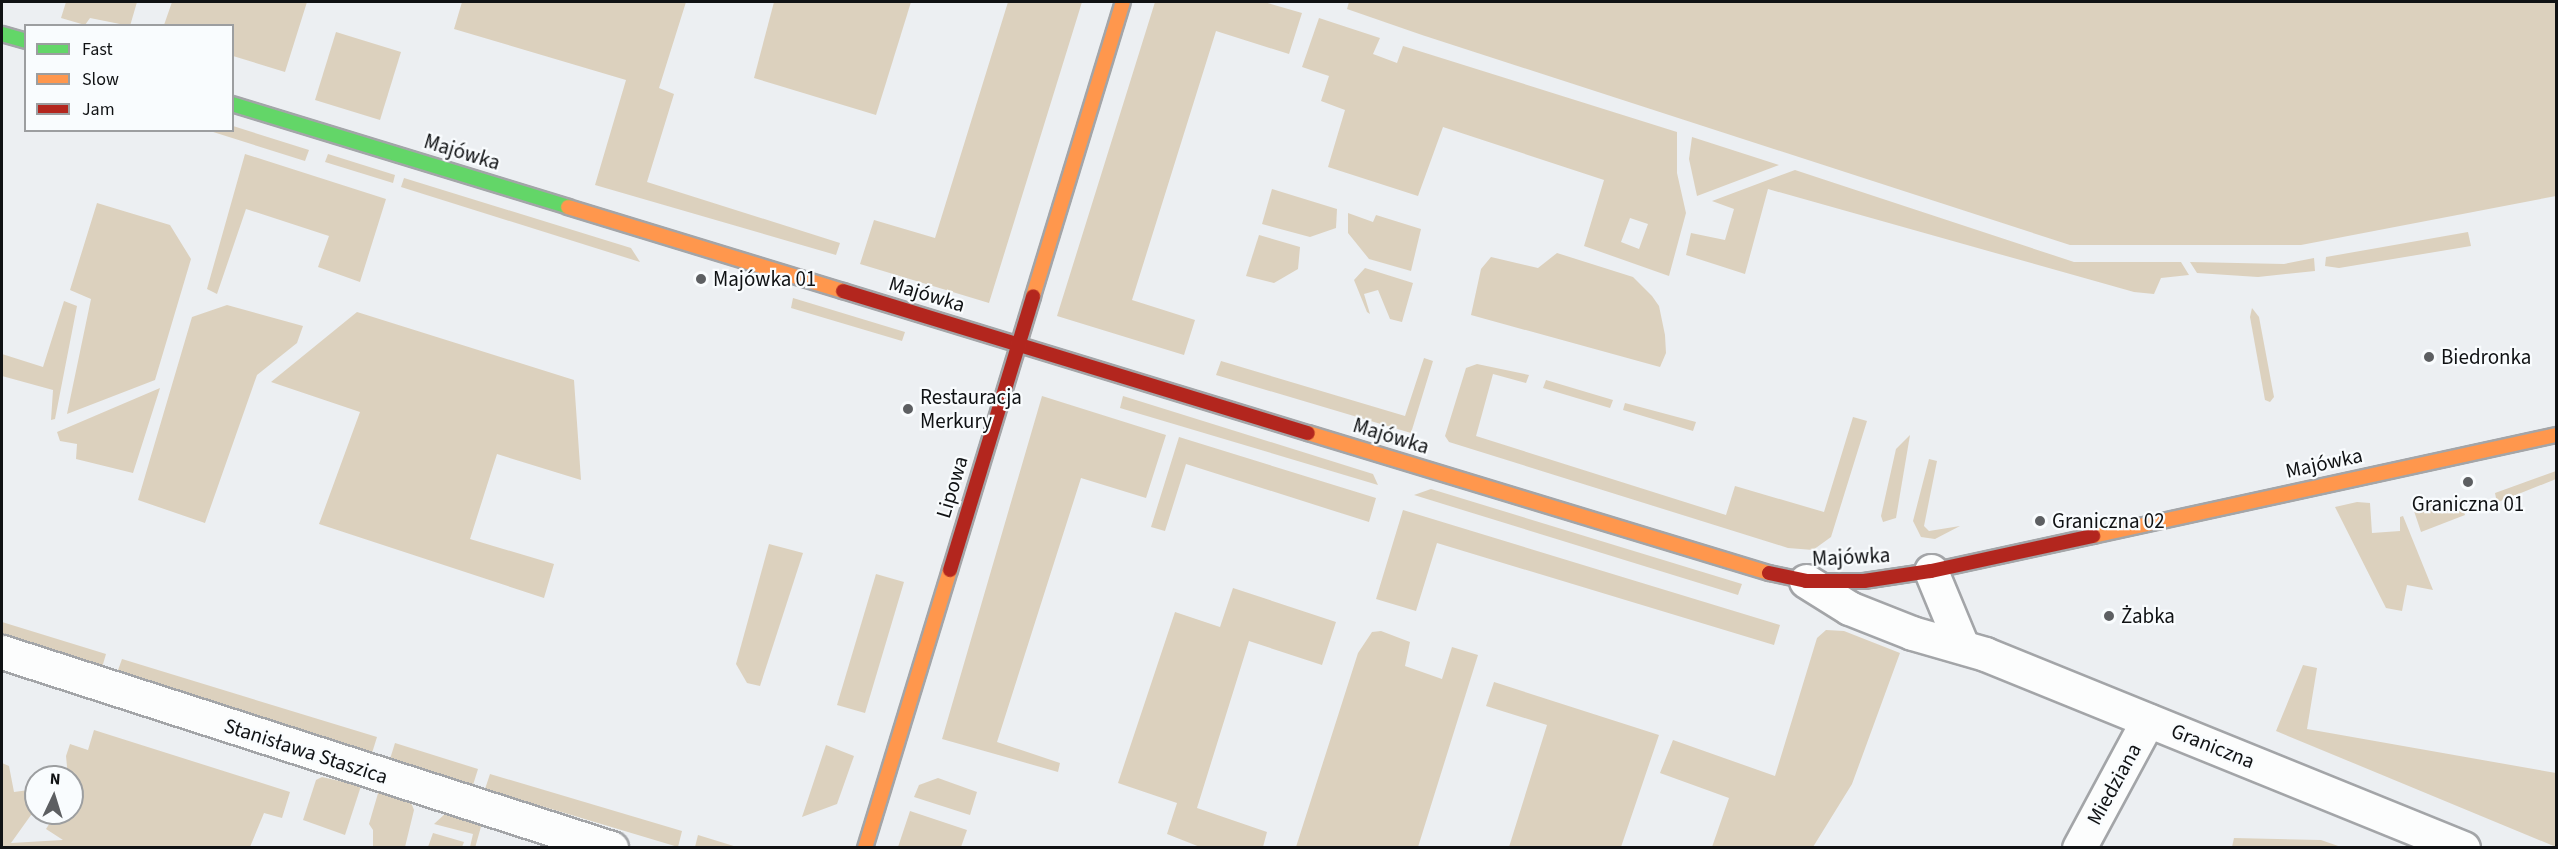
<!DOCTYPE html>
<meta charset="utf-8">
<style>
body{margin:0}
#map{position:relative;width:2558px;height:849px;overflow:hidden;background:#eceff2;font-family:"Source Sans 3",sans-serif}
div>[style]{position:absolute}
.green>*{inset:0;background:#dcd1be}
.roads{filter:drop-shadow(2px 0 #a3a5a8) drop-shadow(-2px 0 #a3a5a8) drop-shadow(0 2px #a3a5a8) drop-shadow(0 -2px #a3a5a8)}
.street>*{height:33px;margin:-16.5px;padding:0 16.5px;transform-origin:16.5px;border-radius:16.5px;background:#fcfdfd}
.fast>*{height:14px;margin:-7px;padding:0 7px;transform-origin:7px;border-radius:7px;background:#63d668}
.slow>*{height:14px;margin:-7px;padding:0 7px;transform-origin:7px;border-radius:7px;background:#ff974d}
.jam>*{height:14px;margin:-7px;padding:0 7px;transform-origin:7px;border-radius:7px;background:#b3261e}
.dots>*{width:16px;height:16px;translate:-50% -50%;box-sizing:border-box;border:3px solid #f9fcfe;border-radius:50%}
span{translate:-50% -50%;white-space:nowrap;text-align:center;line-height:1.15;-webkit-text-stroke:4.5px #f9fcfe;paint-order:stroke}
.street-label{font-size:21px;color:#101214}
.poi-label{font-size:21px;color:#101214}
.left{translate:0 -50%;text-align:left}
.frame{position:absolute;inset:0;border:3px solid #101214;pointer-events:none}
.legend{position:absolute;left:24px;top:24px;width:210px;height:108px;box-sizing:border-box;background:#f9fcfe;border:2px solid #9c9ea0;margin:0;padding:8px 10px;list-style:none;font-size:18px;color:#101214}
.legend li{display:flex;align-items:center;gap:12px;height:30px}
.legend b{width:30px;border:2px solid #9c9ea0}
.north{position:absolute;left:24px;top:765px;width:60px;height:60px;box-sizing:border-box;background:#f9fcfe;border:2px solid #9c9ea0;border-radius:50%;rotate:4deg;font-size:16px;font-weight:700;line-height:24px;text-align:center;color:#101214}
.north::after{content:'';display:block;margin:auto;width:21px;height:27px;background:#5d5f62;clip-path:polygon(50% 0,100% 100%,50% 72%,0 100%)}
</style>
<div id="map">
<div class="green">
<i style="clip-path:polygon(66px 2px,137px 2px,130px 26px,90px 18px,85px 25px,61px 18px)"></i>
<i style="clip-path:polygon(172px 2px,307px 2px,285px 72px,233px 56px,232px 26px,164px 25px)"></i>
<i style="clip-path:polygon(462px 2px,686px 2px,659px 88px,674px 94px,647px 182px,840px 243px,836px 255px,595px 185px,626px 80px,454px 29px)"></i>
<i style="clip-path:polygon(774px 2px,911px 2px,876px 115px,754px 78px)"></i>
<i style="clip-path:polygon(1008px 2px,1082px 2px,989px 303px,860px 264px,874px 220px,935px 238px)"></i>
<i style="clip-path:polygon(1155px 2px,1264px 2px,1302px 13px,1289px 54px,1216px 31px,1132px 300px,1195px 320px,1184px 355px,1057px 316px)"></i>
<i style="clip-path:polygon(1349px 2px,2556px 2px,2556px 196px,2301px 245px,2070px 245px,1422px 35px,1347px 9px)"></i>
<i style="clip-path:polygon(evenodd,1319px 18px,1380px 38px,1373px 54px,1397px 63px,1403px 46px,1677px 132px,1677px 173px,1686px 213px,1669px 276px,1584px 246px,1604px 180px,1443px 127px,1418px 196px,1328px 167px,1345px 110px,1321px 101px,1329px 76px,1302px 67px,1319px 18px,1630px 218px,1648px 224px,1639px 249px,1621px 242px,1630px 218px)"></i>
<i style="clip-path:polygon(336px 32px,401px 52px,380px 120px,315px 100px)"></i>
<i style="clip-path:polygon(233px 126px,309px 150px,305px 161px,210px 131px,232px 130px)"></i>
<i style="clip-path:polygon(1692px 137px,1779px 165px,1697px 196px,1689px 159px)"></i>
<i style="clip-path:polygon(245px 154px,386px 199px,360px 282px,318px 267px,329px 236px,246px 209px,217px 294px,207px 289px)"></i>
<i style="clip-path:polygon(328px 154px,395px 175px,393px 183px,325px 162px)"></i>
<i style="clip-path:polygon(1795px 170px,2074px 262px,2181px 262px,2189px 275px,2161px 278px,2154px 294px,2134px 292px,1768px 189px,1745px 274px,1686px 255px,1691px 233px,1725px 240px,1734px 209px,1712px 201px)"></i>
<i style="clip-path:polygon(404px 178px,631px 248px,640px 262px,401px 187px)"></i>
<i style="clip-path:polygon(1272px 189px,1337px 209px,1336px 228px,1310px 237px,1262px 224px)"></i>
<i style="clip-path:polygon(97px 203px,170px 225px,191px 259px,155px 380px,67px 414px,91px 299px,70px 290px)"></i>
<i style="clip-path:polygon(1348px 213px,1373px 222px,1376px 215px,1421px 229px,1411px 271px,1369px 259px,1348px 233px)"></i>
<i style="clip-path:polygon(2468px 232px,2471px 246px,2339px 268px,2325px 266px,2326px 257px)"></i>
<i style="clip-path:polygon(1259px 235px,1300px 247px,1298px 269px,1274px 283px,1246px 276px)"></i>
<i style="clip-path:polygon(1557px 253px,1633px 277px,1652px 296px,1659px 306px,1665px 335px,1666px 353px,1660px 367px,1471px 315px,1481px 269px,1491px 257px,1538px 268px)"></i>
<i style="clip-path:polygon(2314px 258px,2315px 271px,2258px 277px,2197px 273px,2190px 262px,2284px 264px)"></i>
<i style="clip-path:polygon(1365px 268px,1413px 283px,1402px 322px,1390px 319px,1378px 290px,1364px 294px,1370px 314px,1367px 312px,1354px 280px)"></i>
<i style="clip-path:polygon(793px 298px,905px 332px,902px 341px,791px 308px)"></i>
<i style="clip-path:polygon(64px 301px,77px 306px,55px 419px,51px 420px,53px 390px,2px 376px,2px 354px,43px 367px)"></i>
<i style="clip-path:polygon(227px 305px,303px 326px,297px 343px,257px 375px,205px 523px,138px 500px,192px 317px)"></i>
<i style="clip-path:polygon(2252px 308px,2259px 317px,2274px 397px,2270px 402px,2265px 400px,2250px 317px)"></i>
<i style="clip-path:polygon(357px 312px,574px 380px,581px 480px,497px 454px,470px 539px,554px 564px,544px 598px,319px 524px,360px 412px,271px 382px)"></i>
<i style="clip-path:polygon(1424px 358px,1433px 361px,1411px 433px,1216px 375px,1221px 361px,1405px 416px)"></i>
<i style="clip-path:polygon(1477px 364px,1529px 375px,1526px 383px,1493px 374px,1476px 436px,1726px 515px,1735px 486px,1824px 512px,1853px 417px,1867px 421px,1831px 537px,1813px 550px,1788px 548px,1449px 442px,1445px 436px,1466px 368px)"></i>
<i style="clip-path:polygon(1546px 380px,1613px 400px,1610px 408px,1543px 388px)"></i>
<i style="clip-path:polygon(160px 388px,133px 473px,76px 459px,77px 444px,60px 441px,57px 432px)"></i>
<i style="clip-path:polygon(1042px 396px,1166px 435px,1146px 498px,1081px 478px,997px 742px,1060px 763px,1058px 772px,942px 739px)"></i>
<i style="clip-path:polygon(1123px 396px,1373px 474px,1378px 485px,1120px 408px)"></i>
<i style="clip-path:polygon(1625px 403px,1696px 422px,1693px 431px,1623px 410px)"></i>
<i style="clip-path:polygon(1910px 435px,1896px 518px,1883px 522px,1881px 516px,1896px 449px)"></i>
<i style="clip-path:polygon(1179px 437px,1376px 498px,1369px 522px,1186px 464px,1165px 531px,1151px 527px)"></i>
<i style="clip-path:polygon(1929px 459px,1937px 461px,1924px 526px,1929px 531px,1960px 526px,1935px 539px,1921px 537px,1913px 521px)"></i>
<i style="clip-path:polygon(2556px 471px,2556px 479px,2471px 513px,2469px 507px,2496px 498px,2495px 493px)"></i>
<i style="clip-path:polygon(1431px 489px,1742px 584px,1738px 595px,1414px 495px)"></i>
<i style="clip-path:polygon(2460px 499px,2465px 515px,2421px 532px,2411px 502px)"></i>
<i style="clip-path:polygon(2357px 502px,2370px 503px,2372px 533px,2400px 531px,2400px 517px,2403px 516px,2433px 590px,2407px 585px,2402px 611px,2386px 608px,2335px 507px)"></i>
<i style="clip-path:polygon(1403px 510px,1780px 625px,1774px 645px,1437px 543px,1416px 611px,1376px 599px)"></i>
<i style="clip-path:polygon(769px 544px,803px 553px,760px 686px,747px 683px,736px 664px)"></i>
<i style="clip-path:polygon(876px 574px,904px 582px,865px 713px,837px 705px)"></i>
<i style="clip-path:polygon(1233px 588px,1336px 622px,1322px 665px,1249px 641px,1197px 808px,1267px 832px,1263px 847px,1200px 847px,1167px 834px,1177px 803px,1118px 783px,1175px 612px,1220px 627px)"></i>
<i style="clip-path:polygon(2px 622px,106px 654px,101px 671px,2px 640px)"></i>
<i style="clip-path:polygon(1826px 630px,1844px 631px,1900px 653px,1852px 784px,1813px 847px,1712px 847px,1729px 798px,1660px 773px,1673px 740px,1775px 776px,1817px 638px)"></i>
<i style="clip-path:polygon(1381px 631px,1410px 642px,1405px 666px,1442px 679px,1452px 647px,1478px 655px,1418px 847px,1296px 847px,1358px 653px,1372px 632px)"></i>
<i style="clip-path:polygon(122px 659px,377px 737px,372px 753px,117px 673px)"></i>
<i style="clip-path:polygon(2303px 665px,2317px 668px,2307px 729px,2556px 773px,2556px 847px,2276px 731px)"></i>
<i style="clip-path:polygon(1494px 682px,1659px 735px,1621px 847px,1509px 847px,1547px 725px,1486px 706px)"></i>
<i style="clip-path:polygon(94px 730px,290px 792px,282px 818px,264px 813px,250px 847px,2px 847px,2px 763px,9px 766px,14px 792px,36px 789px,36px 808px,11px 843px,63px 840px,46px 829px,56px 813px,72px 813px,72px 777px,68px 777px,66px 756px,70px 744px,88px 750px)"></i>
<i style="clip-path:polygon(395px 743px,478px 769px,473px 785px,390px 759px)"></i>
<i style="clip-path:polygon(826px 745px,854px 756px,837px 804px,802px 817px)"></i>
<i style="clip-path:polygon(490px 774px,682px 831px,678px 847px,485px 789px)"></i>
<i style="clip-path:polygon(322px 777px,361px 786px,345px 835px,303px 820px,316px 780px)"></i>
<i style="clip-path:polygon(938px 778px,977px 792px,970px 815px,914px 797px,919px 785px)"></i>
<i style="clip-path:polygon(379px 790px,405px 797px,412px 805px,414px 810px,405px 847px,373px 846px,373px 830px,369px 824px)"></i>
<i style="clip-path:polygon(910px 811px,967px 830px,961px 847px,898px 847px)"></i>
<i style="clip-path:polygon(447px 812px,482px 823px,475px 848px,470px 847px,473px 834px,434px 824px)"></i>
<i style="clip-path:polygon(433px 833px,464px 842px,462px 847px,428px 847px)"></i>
<i style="clip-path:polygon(698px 835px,737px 847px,695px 847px)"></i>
<i style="clip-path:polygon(2234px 838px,2321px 840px,2341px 847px,2232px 847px)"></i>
</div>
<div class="roads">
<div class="street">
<i style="left:1931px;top:571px;width:81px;rotate:67.5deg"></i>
<i style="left:1806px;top:581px;width:51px;rotate:32.1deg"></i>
<i style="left:1849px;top:608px;width:68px;rotate:21.6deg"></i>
<i style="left:1912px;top:633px;width:76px;rotate:16deg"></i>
<i style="left:1985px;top:654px;width:516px;rotate:22.09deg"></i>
<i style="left:2px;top:652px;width:640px;rotate:17.84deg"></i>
<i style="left:2079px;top:848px;width:145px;rotate:-61.7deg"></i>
</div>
<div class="fast">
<i style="left:2px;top:34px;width:25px;rotate:16deg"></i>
<i style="left:232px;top:104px;width:351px;rotate:17deg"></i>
</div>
<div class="slow">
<i style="left:568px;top:207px;width:288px;rotate:17deg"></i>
<i style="left:1033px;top:296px;width:307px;rotate:-73deg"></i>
<i style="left:1308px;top:433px;width:482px;rotate:16.9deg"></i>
<i style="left:2093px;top:536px;width:474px;rotate:-12.3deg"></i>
<i style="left:865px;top:848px;width:291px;rotate:-73deg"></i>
</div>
<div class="jam">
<i style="left:843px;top:291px;width:486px;rotate:17deg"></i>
<i style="left:950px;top:570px;width:286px;rotate:-73.1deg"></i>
<i style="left:1769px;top:573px;width:38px;rotate:12deg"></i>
<i style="left:1806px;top:581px;width:58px"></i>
<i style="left:1864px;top:581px;width:68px;rotate:-8.5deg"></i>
<i style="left:1931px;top:571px;width:166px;rotate:-12.2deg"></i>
</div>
</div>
<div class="dots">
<i style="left:701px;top:279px;background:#5d5f62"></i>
<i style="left:2429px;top:357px;background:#5d5f62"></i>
<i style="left:908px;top:409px;background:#5d5f62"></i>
<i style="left:2468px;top:482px;background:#5d5f62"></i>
<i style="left:2040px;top:521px;background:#5d5f62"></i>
<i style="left:2109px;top:616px;background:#5d5f62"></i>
</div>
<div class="street-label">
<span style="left:462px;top:152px;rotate:17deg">Majówka</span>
<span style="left:927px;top:294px;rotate:17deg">Majówka</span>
<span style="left:1391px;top:436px;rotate:17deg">Majówka</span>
<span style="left:2324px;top:463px;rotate:-12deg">Majówka</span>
<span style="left:952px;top:487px;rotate:-73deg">Lipowa</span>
<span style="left:1851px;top:557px;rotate:-3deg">Majówka</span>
<span style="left:2213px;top:746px;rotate:22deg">Graniczna</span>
<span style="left:306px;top:751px;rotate:18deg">Stanisława Staszica</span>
<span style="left:2114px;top:784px;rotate:-61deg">Miedziana</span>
</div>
<div class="poi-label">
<span class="left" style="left:713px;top:279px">Majówka 01</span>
<span class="left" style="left:2441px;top:357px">Biedronka</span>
<span class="left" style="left:920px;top:409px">Restauracja<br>Merkury</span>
<span style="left:2468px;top:504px">Graniczna 01</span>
<span class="left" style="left:2052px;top:521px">Graniczna 02</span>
<span class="left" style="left:2121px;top:616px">Żabka</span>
</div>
<div class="frame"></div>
<ul class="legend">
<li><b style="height:8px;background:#63d668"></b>Fast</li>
<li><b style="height:8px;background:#ff974d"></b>Slow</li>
<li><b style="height:8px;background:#b3261e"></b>Jam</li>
</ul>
<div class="north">N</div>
</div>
